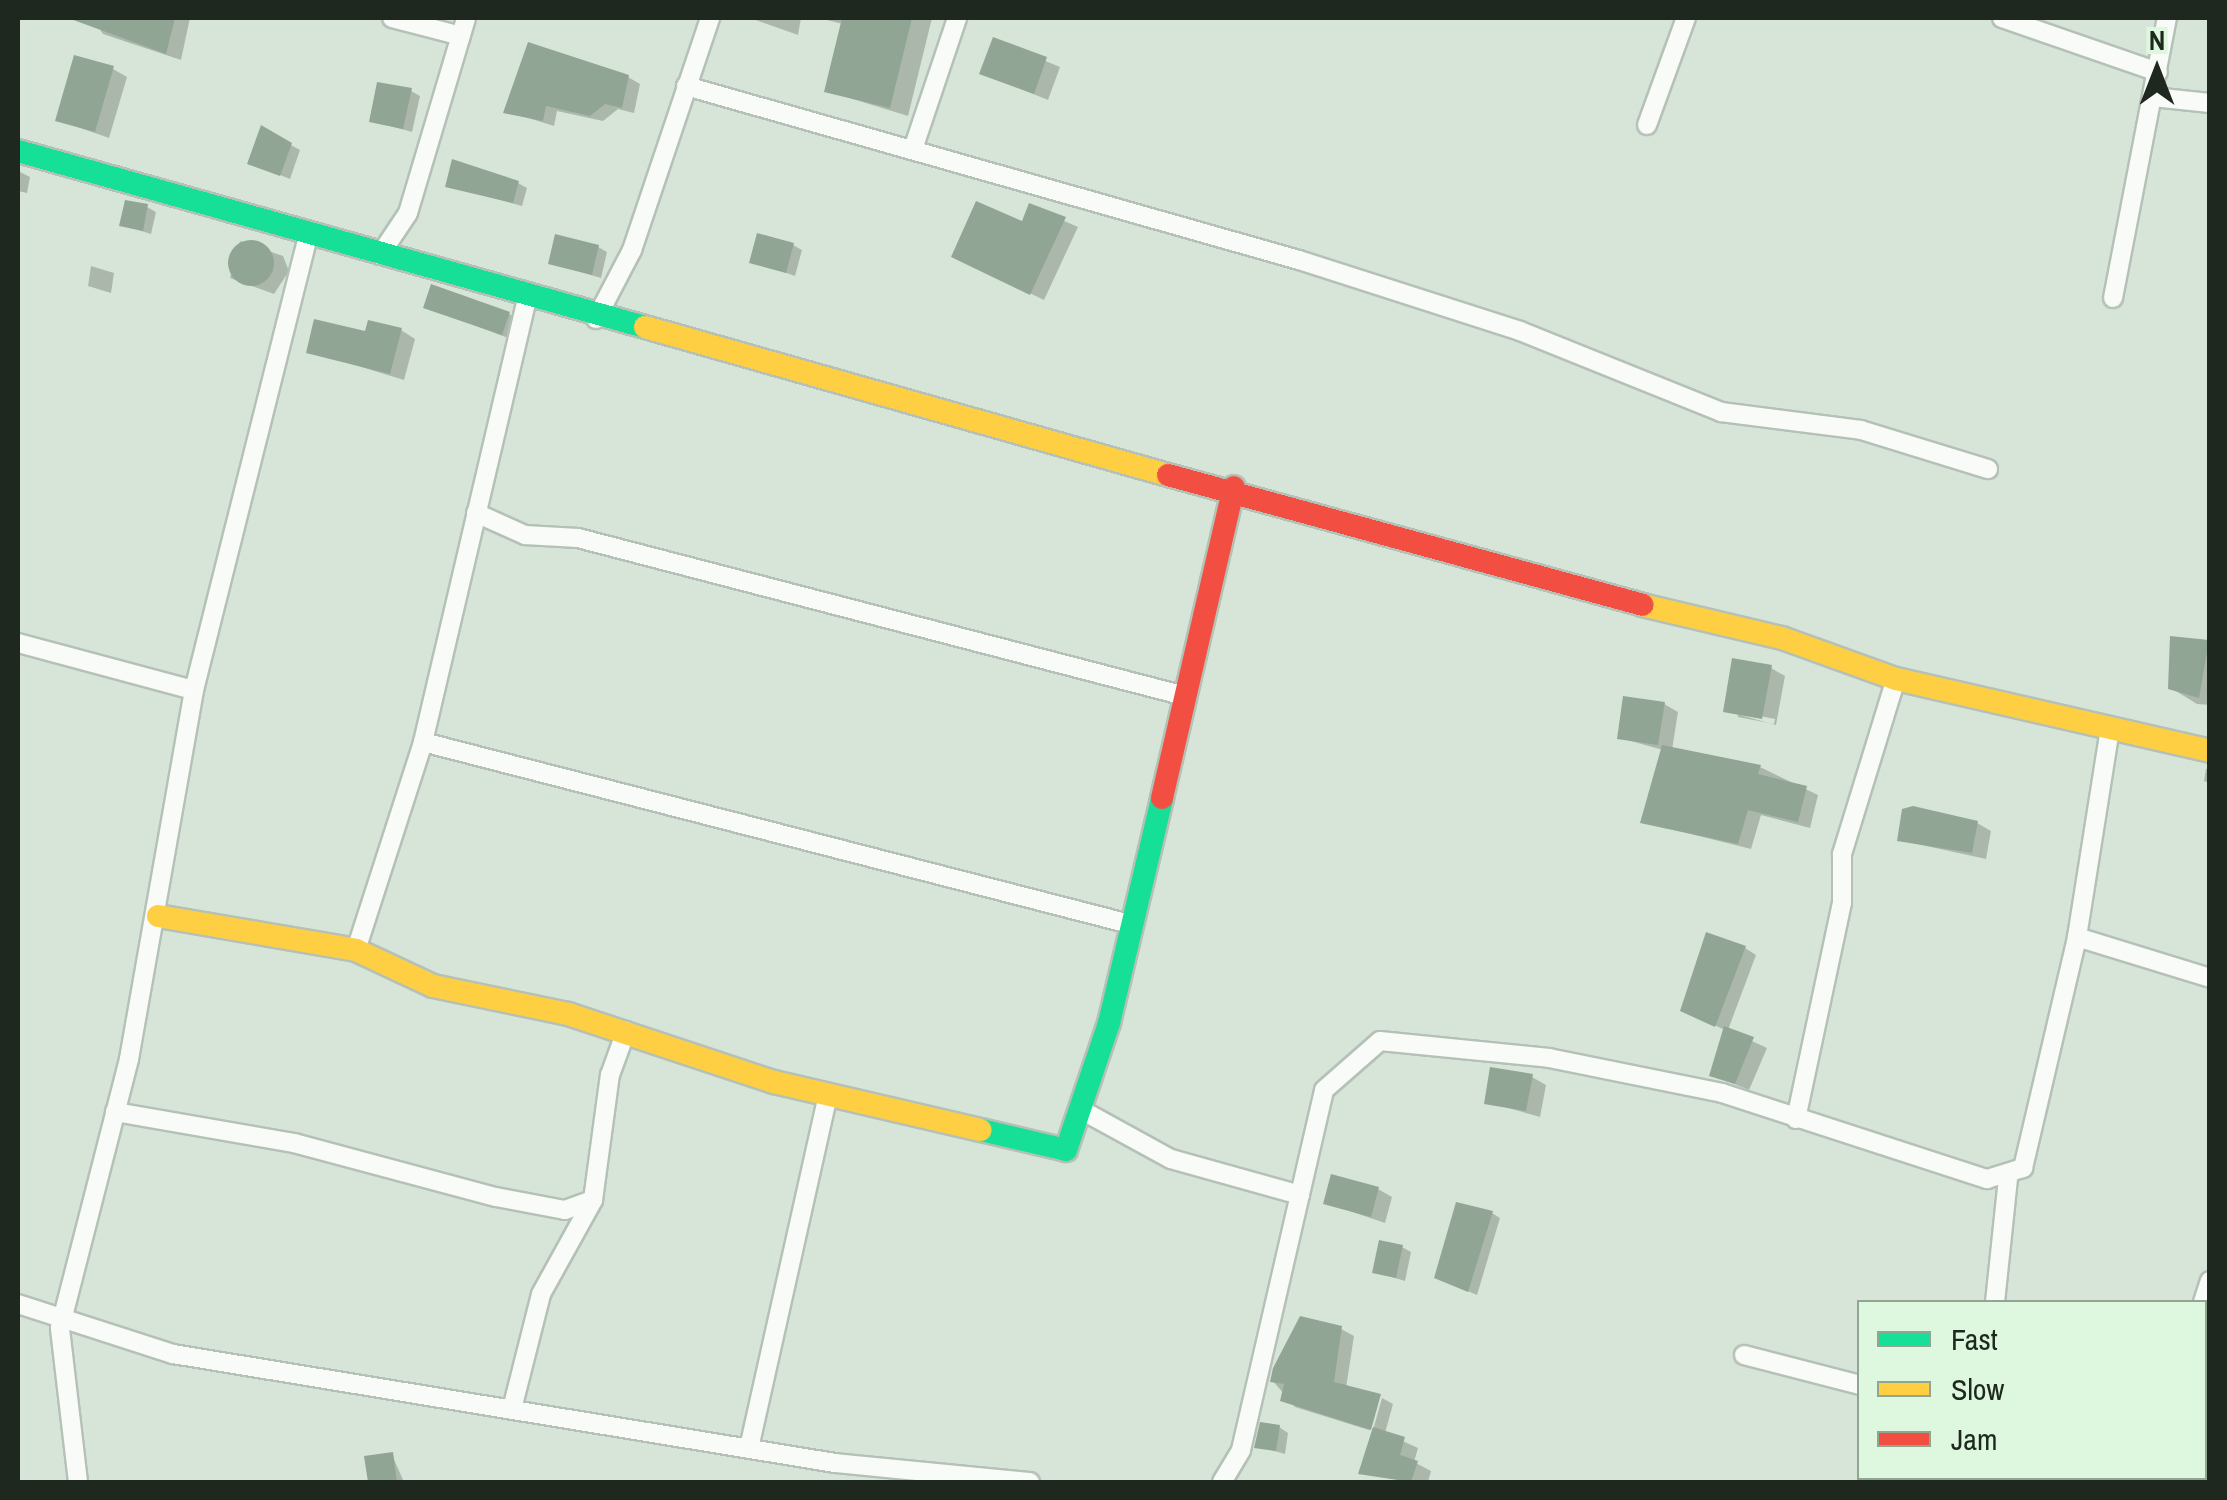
<!DOCTYPE html>
<style>
body{margin:0}
#map{position:relative;width:2227px;height:1500px;overflow:hidden;background:#d7e5d8;font-family:"Archivo Narrow",sans-serif}
div>[style]{position:absolute}
.shadow>*{inset:0;background:#0003}
.building>*{inset:0;background:#91a594}
.round{border-radius:50%}
.roads{filter:drop-shadow(2px 0 #b5c1b6) drop-shadow(-2px 0 #b5c1b6) drop-shadow(0 2px #b5c1b6) drop-shadow(0 -2px #b5c1b6)}
.street>*{height:18px;margin:-9px;padding:0 9px;transform-origin:9px;border-radius:9px;background:#f9fbf9}
.fast>*{height:22px;margin:-11px;padding:0 11px;transform-origin:11px;border-radius:11px;background:#16e098}
.slow>*{height:22px;margin:-11px;padding:0 11px;transform-origin:11px;border-radius:11px;background:#ffcf43}
.jam>*{height:22px;margin:-11px;padding:0 11px;transform-origin:11px;border-radius:11px;background:#f24e42}
span{translate:-50% -50%;white-space:nowrap;text-align:center;line-height:1.15;-webkit-text-stroke:8px #def8df;paint-order:stroke}
.frame{position:absolute;inset:0;border:20px solid #1e281f;pointer-events:none}
.legend{position:absolute;left:1857px;top:1300px;width:350px;height:180px;box-sizing:border-box;background:#def8df;border:2px solid #91a592;margin:0;padding:12px 18px;list-style:none;font-size:30px;color:#1e281f}
.legend li{display:flex;align-items:center;gap:20px;height:50px}
.legend b{width:50px;border:2px solid #91a592}
.north{position:absolute;left:2107px;top:20px;width:100px;height:100px;-webkit-text-stroke:8px #def8df;paint-order:stroke;rotate:0deg;font-size:28px;font-weight:700;line-height:40px;text-align:center;color:#1e281f}
.north::after{content:'';display:block;margin:auto;width:35px;height:45px;background:#1e281f;clip-path:polygon(50% 0,100% 100%,50% 72%,0 100%)}
</style>
<div id="map">
<div class="shadow">
<i style="clip-path:polygon(92px 18px,190px 18px,181px 60px,103px 34px)"></i>
<i style="clip-path:polygon(750px 18px,801px 18px,798px 35px)"></i>
<i style="clip-path:polygon(819px 18px,932px 18px,908px 116px,827px 91px,843px 24px)"></i>
<i style="clip-path:polygon(994px 40px,1060px 67px,1048px 100px,982px 73px)"></i>
<i style="clip-path:polygon(113px 69px,127px 77px,109px 138px,58px 120px)"></i>
<i style="clip-path:polygon(628px 77px,640px 84px,634px 113px,618px 109px,603px 121px,557px 111px,554px 126px,506px 111px)"></i>
<i style="clip-path:polygon(411px 91px,420px 96px,412px 132px,372px 121px)"></i>
<i style="clip-path:polygon(262px 129px,300px 150px,290px 179px,250px 163px)"></i>
<i style="clip-path:polygon(18px 171px,30px 177px,27px 193px,18px 191px)"></i>
<i style="clip-path:polygon(518px 183px,527px 188px,522px 206px,448px 186px)"></i>
<i style="clip-path:polygon(1030px 206px,1078px 227px,1044px 300px,967px 263px,1023px 224px)"></i>
<i style="clip-path:polygon(147px 207px,156px 212px,151px 234px,122px 225px)"></i>
<i style="clip-path:polygon(240px 241px,283px 256px,289px 271px,274px 294px,230px 278px)"></i>
<i style="clip-path:polygon(793px 245px,802px 250px,795px 276px,752px 261px)"></i>
<i style="clip-path:polygon(598px 247px,607px 252px,601px 278px,551px 263px)"></i>
<i style="clip-path:polygon(91px 266px,114px 273px,111px 293px,88px 286px)"></i>
<i style="clip-path:polygon(426px 307px,509px 314px,523px 322px,516px 341px)"></i>
<i style="clip-path:polygon(401px 330px,415px 339px,404px 380px,309px 351px)"></i>
<i style="clip-path:polygon(2208px 643px,2210px 705px,2197px 704px,2171px 688px)"></i>
<i style="clip-path:polygon(evenodd,1771px 668px,1785px 676px,1776px 725px,1726px 711px,1771px 668px,1738px 712px,1775px 719px,1774px 724px,1738px 717px,1738px 712px)"></i>
<i style="clip-path:polygon(1664px 704px,1678px 712px,1672px 750px,1760px 767px,1818px 795px,1810px 828px,1761px 815px,1751px 849px,1643px 822px,1663px 750px,1620px 738px)"></i>
<i style="clip-path:polygon(2206px 769px,2210px 769px,2210px 783px,2204px 781px)"></i>
<i style="clip-path:polygon(1977px 823px,1991px 831px,1986px 859px,1899px 840px)"></i>
<i style="clip-path:polygon(1745px 948px,1756px 955px,1728px 1030px,1767px 1048px,1749px 1090px,1712px 1075px,1725px 1030px,1695px 1016px)"></i>
<i style="clip-path:polygon(1532px 1077px,1546px 1085px,1540px 1117px,1487px 1102px)"></i>
<i style="clip-path:polygon(1378px 1189px,1392px 1197px,1385px 1223px,1326px 1203px)"></i>
<i style="clip-path:polygon(1492px 1213px,1500px 1218px,1477px 1295px,1446px 1282px)"></i>
<i style="clip-path:polygon(1402px 1247px,1411px 1252px,1405px 1281px,1375px 1272px)"></i>
<i style="clip-path:polygon(1341px 1329px,1354px 1336px,1346px 1388px,1378px 1396px,1369px 1430px,1295px 1407px,1272px 1380px)"></i>
<i style="clip-path:polygon(1382px 1398px,1393px 1404px,1385px 1433px,1418px 1448px,1414px 1462px,1431px 1471px,1428px 1482px,1361px 1473px)"></i>
<i style="clip-path:polygon(1279px 1427px,1288px 1433px,1285px 1454px,1257px 1446px)"></i>
<i style="clip-path:polygon(392px 1455px,404px 1482px,369px 1482px,367px 1458px)"></i>
</div>
<div class="building">
<i style="clip-path:polygon(68px 18px,175px 18px,166px 54px)"></i>
<i style="clip-path:polygon(842px 18px,912px 18px,890px 108px,824px 92px)"></i>
<i style="clip-path:polygon(993px 37px,1047px 57px,1034px 94px,979px 74px)"></i>
<i style="clip-path:polygon(528px 42px,629px 75px,622px 108px,605px 104px,590px 116px,546px 106px,543px 121px,503px 113px)"></i>
<i style="clip-path:polygon(74px 55px,114px 66px,95px 132px,55px 121px)"></i>
<i style="clip-path:polygon(377px 82px,412px 88px,403px 129px,369px 122px)"></i>
<i style="clip-path:polygon(261px 125px,292px 143px,280px 176px,247px 164px)"></i>
<i style="clip-path:polygon(452px 159px,519px 181px,513px 203px,445px 187px)"></i>
<i style="clip-path:polygon(125px 200px,148px 204px,143px 231px,119px 226px)"></i>
<i style="clip-path:polygon(976px 201px,1022px 221px,1029px 203px,1066px 217px,1030px 295px,951px 257px)"></i>
<i style="clip-path:polygon(757px 233px,794px 243px,786px 273px,749px 263px)"></i>
<i style="clip-path:polygon(555px 234px,599px 245px,592px 275px,548px 264px)"></i>
<i class="round" style="left:228px;top:240px;width:46px;height:46px"></i>
<i style="clip-path:polygon(431px 284px,510px 312px,502px 335px,423px 308px)"></i>
<i style="clip-path:polygon(314px 319px,365px 331px,368px 320px,402px 328px,390px 374px,306px 353px)"></i>
<i style="clip-path:polygon(2170px 636px,2209px 640px,2199px 698px,2168px 689px)"></i>
<i style="clip-path:polygon(1732px 658px,1772px 665px,1762px 719px,1723px 712px)"></i>
<i style="clip-path:polygon(1623px 696px,1665px 702px,1658px 745px,1617px 739px)"></i>
<i style="clip-path:polygon(1662px 745px,1761px 765px,1758px 774px,1807px 786px,1798px 822px,1748px 810px,1738px 844px,1640px 823px)"></i>
<i style="clip-path:polygon(1913px 806px,1978px 821px,1972px 853px,1897px 841px,1902px 809px)"></i>
<i style="clip-path:polygon(1706px 932px,1746px 946px,1715px 1027px,1680px 1011px)"></i>
<i style="clip-path:polygon(1724px 1026px,1754px 1037px,1735px 1084px,1709px 1076px)"></i>
<i style="clip-path:polygon(1490px 1067px,1533px 1074px,1526px 1111px,1484px 1104px)"></i>
<i style="clip-path:polygon(1331px 1174px,1379px 1187px,1371px 1217px,1323px 1204px)"></i>
<i style="clip-path:polygon(1456px 1202px,1493px 1211px,1468px 1292px,1434px 1278px)"></i>
<i style="clip-path:polygon(1379px 1240px,1403px 1245px,1396px 1278px,1372px 1273px)"></i>
<i style="clip-path:polygon(1300px 1316px,1342px 1326px,1334px 1382px,1381px 1394px,1371px 1430px,1280px 1401px,1284px 1384px,1270px 1382px,1273px 1368px)"></i>
<i style="clip-path:polygon(1260px 1422px,1280px 1425px,1276px 1451px,1254px 1448px)"></i>
<i style="clip-path:polygon(1373px 1427px,1405px 1437px,1400px 1455px,1418px 1461px,1411px 1482px,1358px 1474px)"></i>
<i style="clip-path:polygon(393px 1452px,397px 1482px,368px 1482px,364px 1456px)"></i>
</div>
<div class="roads">
<div class="street">
<i style="left:392px;top:18px;width:71px;rotate:14.6deg"></i>
<i style="left:2002px;top:18px;width:165px;rotate:19.1deg"></i>
<i style="left:686px;top:86px;width:637px;rotate:15.85deg"></i>
<i style="left:1299px;top:260px;width:232px;rotate:17.8deg"></i>
<i style="left:1520px;top:331px;width:217px;rotate:21.9deg"></i>
<i style="left:1721px;top:412px;width:141px;rotate:7.3deg"></i>
<i style="left:1861px;top:430px;width:133px;rotate:17.1deg"></i>
<i style="left:2153px;top:97px;width:57px;rotate:6deg"></i>
<i style="left:1647px;top:125px;width:114px;rotate:-70deg"></i>
<i style="left:914px;top:146px;width:135px;rotate:-71.4deg"></i>
<i style="left:380px;top:255px;width:50px;rotate:-56.3deg"></i>
<i style="left:408px;top:213px;width:203px;rotate:-73.4deg"></i>
<i style="left:2113px;top:298px;width:285px;rotate:-79.1deg"></i>
<i style="left:596px;top:319px;width:78px;rotate:-62.4deg"></i>
<i style="left:632px;top:250px;width:245px;rotate:-71.4deg"></i>
<i style="left:476px;top:513px;width:54px;rotate:24.2deg"></i>
<i style="left:525px;top:535px;width:53px;rotate:3.2deg"></i>
<i style="left:578px;top:538px;width:627px;rotate:14.59deg"></i>
<i style="left:18px;top:643px;width:182px;rotate:15deg"></i>
<i style="left:423px;top:742px;width:730px;rotate:14.44deg"></i>
<i style="left:2077px;top:937px;width:139px;rotate:17.1deg"></i>
<i style="left:356px;top:950px;width:219px;rotate:-72.1deg"></i>
<i style="left:423px;top:742px;width:454px;rotate:-76.8deg"></i>
<i style="left:115px;top:1112px;width:182px;rotate:9.8deg"></i>
<i style="left:294px;top:1143px;width:209px;rotate:15deg"></i>
<i style="left:496px;top:1197px;width:70px;rotate:10.7deg"></i>
<i style="left:565px;top:1210px;width:30px;rotate:-20deg"></i>
<i style="left:1085px;top:1112px;width:98px;rotate:28.7deg"></i>
<i style="left:1171px;top:1159px;width:134px;rotate:15.6deg"></i>
<i style="left:1796px;top:1119px;width:221px;rotate:-78deg"></i>
<i style="left:1842px;top:903px;width:49px;rotate:-90deg"></i>
<i style="left:1842px;top:854px;width:183px;rotate:-72.9deg"></i>
<i style="left:1995px;top:1302px;width:124px;rotate:-84deg"></i>
<i style="left:2203px;top:1302px;width:22px;rotate:-72deg"></i>
<i style="left:18px;top:1304px;width:163px;rotate:17.9deg"></i>
<i style="left:173px;top:1354px;width:671px;rotate:9.35deg"></i>
<i style="left:835px;top:1463px;width:196px;rotate:5.6deg"></i>
<i style="left:1744px;top:1355px;width:120px;rotate:14.5deg"></i>
<i style="left:513px;top:1405px;width:114px;rotate:-75.8deg"></i>
<i style="left:541px;top:1294px;width:107px;rotate:-61deg"></i>
<i style="left:593px;top:1200px;width:126px;rotate:-82.3deg"></i>
<i style="left:610px;top:1075px;width:47px;rotate:-70deg"></i>
<i style="left:2204px;top:1443px;width:6px;rotate:9deg"></i>
<i style="left:749px;top:1448px;width:361px;rotate:-77.4deg"></i>
<i style="left:78px;top:1482px;width:155px;rotate:-96.7deg"></i>
<i style="left:60px;top:1328px;width:278px;rotate:-75.6deg"></i>
<i style="left:129px;top:1059px;width:375px;rotate:-80deg"></i>
<i style="left:194px;top:690px;width:472px;rotate:-75.9deg"></i>
<i style="left:1222px;top:1482px;width:37px;rotate:-59deg"></i>
<i style="left:1241px;top:1450px;width:369px;rotate:-77deg"></i>
<i style="left:1324px;top:1090px;width:74px;rotate:-41.2deg"></i>
<i style="left:1380px;top:1041px;width:170px;rotate:5.7deg"></i>
<i style="left:1549px;top:1058px;width:177px;rotate:11.4deg"></i>
<i style="left:1722px;top:1093px;width:279px;rotate:18deg"></i>
<i style="left:1987px;top:1179px;width:38px;rotate:-17deg"></i>
<i style="left:2023px;top:1168px;width:237px;rotate:-76.8deg"></i>
<i style="left:2077px;top:937px;width:211px;rotate:-81deg"></i>
<i style="left:2152px;top:1482px;width:4px;rotate:-63deg"></i>
</div>
<div class="fast">
<i style="left:18px;top:151px;width:651px;rotate:15.68deg"></i>
<i style="left:981px;top:1130px;width:87px;rotate:13.2deg"></i>
<i style="left:1066px;top:1150px;width:134px;rotate:-71.3deg"></i>
<i style="left:1109px;top:1023px;width:231px;rotate:-76.7deg"></i>
</div>
<div class="slow">
<i style="left:645px;top:327px;width:544px;rotate:15.8deg"></i>
<i style="left:1642px;top:605px;width:144px;rotate:13.3deg"></i>
<i style="left:1782px;top:638px;width:121px;rotate:19.8deg"></i>
<i style="left:1896px;top:679px;width:322px;rotate:12.9deg"></i>
<i style="left:158px;top:916px;width:201px;rotate:9.7deg"></i>
<i style="left:356px;top:950px;width:85px;rotate:25.1deg"></i>
<i style="left:433px;top:986px;width:138px;rotate:11.7deg"></i>
<i style="left:568px;top:1014px;width:217px;rotate:18.3deg"></i>
<i style="left:774px;top:1082px;width:212px;rotate:13.1deg"></i>
</div>
<div class="jam">
<i style="left:1168px;top:475px;width:492px;rotate:15.3deg"></i>
<i style="left:1162px;top:798px;width:319px;rotate:-77deg"></i>
</div>
</div>
<div class="frame"></div>
<ul class="legend">
<li><b style="height:12px;background:#16e098"></b>Fast</li>
<li><b style="height:12px;background:#ffcf43"></b>Slow</li>
<li><b style="height:12px;background:#f24e42"></b>Jam</li>
</ul>
<div class="north">N</div>
</div>
